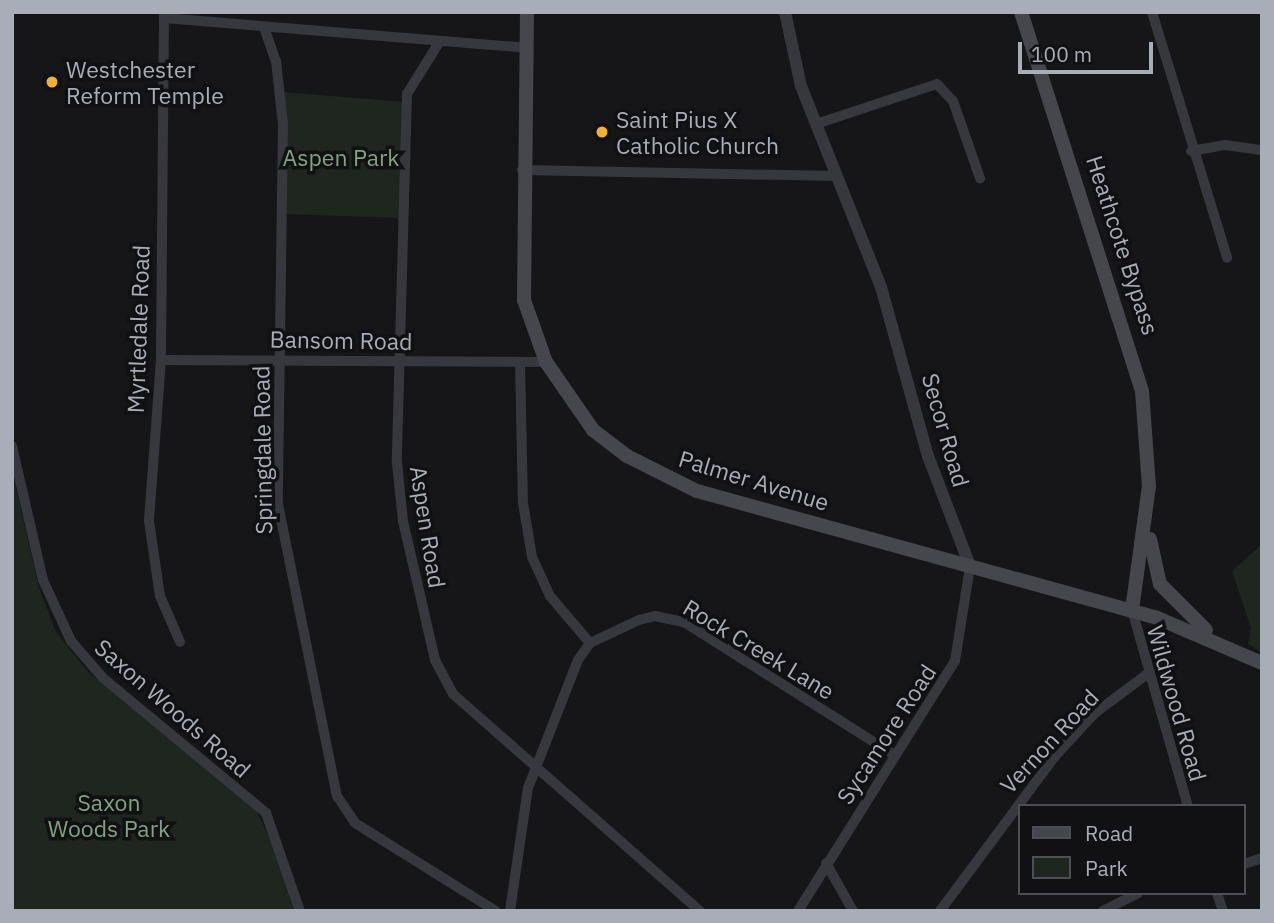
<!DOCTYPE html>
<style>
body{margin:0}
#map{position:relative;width:1274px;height:923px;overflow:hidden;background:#161618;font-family:"IBM Plex Sans",sans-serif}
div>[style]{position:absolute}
.green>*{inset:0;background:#1e261f}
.minor>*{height:10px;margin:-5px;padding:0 5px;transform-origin:5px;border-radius:5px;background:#37383d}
.tertiary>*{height:12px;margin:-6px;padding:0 6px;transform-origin:6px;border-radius:6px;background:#37383d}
.secondary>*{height:14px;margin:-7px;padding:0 7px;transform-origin:7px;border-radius:7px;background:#45474d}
.dots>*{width:19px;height:19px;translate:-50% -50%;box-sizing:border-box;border:4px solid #111113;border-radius:50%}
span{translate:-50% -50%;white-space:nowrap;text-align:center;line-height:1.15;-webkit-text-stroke:7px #111113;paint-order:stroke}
.poi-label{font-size:23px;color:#a8adb8}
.left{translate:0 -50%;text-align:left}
.park-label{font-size:23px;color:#7fa381}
.street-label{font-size:23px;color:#a8adb8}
.frame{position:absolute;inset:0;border:14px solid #a8adb8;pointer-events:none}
.legend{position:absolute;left:1018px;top:804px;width:228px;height:91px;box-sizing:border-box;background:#111113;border:2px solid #4d4f55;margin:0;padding:9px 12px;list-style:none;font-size:21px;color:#a8adb8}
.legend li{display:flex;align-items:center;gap:14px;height:35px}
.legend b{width:35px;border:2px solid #4d4f55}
.scale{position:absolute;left:1018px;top:42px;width:135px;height:32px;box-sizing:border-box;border:4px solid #a8adb8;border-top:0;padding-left:9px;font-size:21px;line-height:24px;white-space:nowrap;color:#a8adb8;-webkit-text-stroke:5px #111113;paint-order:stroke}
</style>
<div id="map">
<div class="green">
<i style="clip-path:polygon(281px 92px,406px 102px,402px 218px,282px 214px)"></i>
<i style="clip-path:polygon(12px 471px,39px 588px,56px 632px,88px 672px,256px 810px,280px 859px,294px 911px,12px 911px)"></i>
<i style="clip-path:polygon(1262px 544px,1262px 653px,1248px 644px,1251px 628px,1232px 571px)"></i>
</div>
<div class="minor">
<i style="left:164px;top:12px;width:348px;rotate:90.5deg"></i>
<i style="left:161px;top:360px;width:161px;rotate:94.3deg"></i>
<i style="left:149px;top:521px;width:76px;rotate:81.7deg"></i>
<i style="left:160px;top:596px;width:50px;rotate:66.5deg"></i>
<i style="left:1152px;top:12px;width:257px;rotate:73deg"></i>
<i style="left:164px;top:18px;width:364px;rotate:4.7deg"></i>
<i style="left:264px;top:27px;width:36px;rotate:71deg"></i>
<i style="left:276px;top:61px;width:63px;rotate:83.7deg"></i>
<i style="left:283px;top:124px;width:380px;rotate:90.8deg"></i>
<i style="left:278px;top:504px;width:298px;rotate:78.6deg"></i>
<i style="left:337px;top:796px;width:32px;rotate:56deg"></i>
<i style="left:355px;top:823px;width:166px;rotate:32deg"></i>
<i style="left:440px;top:41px;width:62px;rotate:121.9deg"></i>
<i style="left:407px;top:94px;width:369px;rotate:91.6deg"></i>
<i style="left:397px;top:463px;width:58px;rotate:84.1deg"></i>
<i style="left:403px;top:521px;width:143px;rotate:77deg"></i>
<i style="left:435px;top:660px;width:38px;rotate:62deg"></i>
<i style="left:453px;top:694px;width:329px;rotate:41.3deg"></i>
<i style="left:816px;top:124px;width:127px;rotate:-18.3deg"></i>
<i style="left:937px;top:84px;width:23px;rotate:47deg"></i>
<i style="left:953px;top:101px;width:82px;rotate:70.7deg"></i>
<i style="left:1191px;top:151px;width:35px;rotate:-10deg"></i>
<i style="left:1225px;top:145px;width:37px;rotate:8deg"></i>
<i style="left:522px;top:170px;width:315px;rotate:1.1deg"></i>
<i style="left:161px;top:360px;width:385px;rotate:0.3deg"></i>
<i style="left:520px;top:362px;width:141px;rotate:88.8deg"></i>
<i style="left:523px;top:503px;width:55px;rotate:80.5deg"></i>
<i style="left:532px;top:557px;width:43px;rotate:65.2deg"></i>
<i style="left:550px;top:596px;width:62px;rotate:49.6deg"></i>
<i style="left:12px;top:446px;width:138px;rotate:77deg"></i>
<i style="left:43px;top:580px;width:67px;rotate:65.3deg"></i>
<i style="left:71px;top:641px;width:49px;rotate:49.1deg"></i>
<i style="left:103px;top:678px;width:212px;rotate:39.6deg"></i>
<i style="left:266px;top:813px;width:104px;rotate:70.9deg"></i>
<i style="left:1132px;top:610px;width:204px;rotate:74.1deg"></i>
<i style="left:826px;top:863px;width:55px;rotate:60.6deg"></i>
<i style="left:1244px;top:864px;width:19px;rotate:-18deg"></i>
<i style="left:1217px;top:893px;width:19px;rotate:72deg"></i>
<i style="left:510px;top:911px;width:124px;rotate:-81.7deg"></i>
<i style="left:528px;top:788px;width:137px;rotate:-68.7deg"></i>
<i style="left:578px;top:660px;width:21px;rotate:-55deg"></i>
<i style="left:590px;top:643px;width:54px;rotate:-25.1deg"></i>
<i style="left:639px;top:620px;width:16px;rotate:-14deg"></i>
<i style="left:655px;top:616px;width:30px;rotate:12deg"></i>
<i style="left:684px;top:622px;width:249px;rotate:32.3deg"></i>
<i style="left:798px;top:911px;width:295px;rotate:-57.9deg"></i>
<i style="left:955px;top:661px;width:96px;rotate:-81deg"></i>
<i style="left:940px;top:911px;width:193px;rotate:-53.4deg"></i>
<i style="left:1055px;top:756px;width:59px;rotate:-47.1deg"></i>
<i style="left:1095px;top:713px;width:64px;rotate:-36.7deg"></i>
<i style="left:1103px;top:911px;width:39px;rotate:-27deg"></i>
</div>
<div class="tertiary">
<i style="left:785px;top:12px;width:76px;rotate:77.8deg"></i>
<i style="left:801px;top:86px;width:216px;rotate:68.3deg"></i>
<i style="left:881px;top:287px;width:175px;rotate:74.5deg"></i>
<i style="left:928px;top:456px;width:118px;rotate:69.1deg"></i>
</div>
<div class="secondary">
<i style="left:527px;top:12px;width:288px;rotate:90.6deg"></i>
<i style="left:524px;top:300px;width:66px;rotate:70.5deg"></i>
<i style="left:546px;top:362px;width:83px;rotate:55.3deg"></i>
<i style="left:593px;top:430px;width:43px;rotate:37.4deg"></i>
<i style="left:627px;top:456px;width:78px;rotate:26.6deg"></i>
<i style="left:697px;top:491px;width:475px;rotate:15.4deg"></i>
<i style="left:1155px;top:617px;width:116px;rotate:23.3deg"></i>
<i style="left:1021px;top:12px;width:398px;rotate:72.3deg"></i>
<i style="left:1142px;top:391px;width:95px;rotate:85.8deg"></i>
<i style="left:1149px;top:486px;width:125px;rotate:97.8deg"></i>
<i style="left:1150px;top:539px;width:46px;rotate:77.5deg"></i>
<i style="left:1160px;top:584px;width:65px;rotate:45deg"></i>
</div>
<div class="dots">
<i style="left:52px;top:82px;background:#f2b134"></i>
<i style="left:602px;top:132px;background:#f2b134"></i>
</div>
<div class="poi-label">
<span class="left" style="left:66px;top:82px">Westchester<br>Reform Temple</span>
<span class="left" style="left:616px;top:132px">Saint Pius X<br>Catholic Church</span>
</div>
<div class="park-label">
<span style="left:341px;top:157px">Aspen Park</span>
<span style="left:109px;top:815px">Saxon<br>Woods Park</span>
</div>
<div class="street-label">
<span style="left:1123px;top:245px;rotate:72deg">Heathcote Bypass</span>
<span style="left:138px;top:329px;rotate:-88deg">Myrtledale Road</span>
<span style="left:341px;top:340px;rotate:1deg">Bansom Road</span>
<span style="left:946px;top:430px;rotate:74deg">Secor Road</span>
<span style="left:262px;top:450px;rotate:-91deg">Springdale Road</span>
<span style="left:754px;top:480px;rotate:17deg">Palmer Avenue</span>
<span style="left:428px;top:527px;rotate:81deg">Aspen Road</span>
<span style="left:759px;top:649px;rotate:31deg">Rock Creek Lane</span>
<span style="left:1177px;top:703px;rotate:74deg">Wildwood Road</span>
<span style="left:173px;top:708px;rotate:41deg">Saxon Woods Road</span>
<span style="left:886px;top:734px;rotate:-57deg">Sycamore Road</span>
<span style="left:1049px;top:741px;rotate:-47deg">Vernon Road</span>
</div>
<div class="frame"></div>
<ul class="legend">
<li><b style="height:9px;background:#45474d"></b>Road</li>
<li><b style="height:19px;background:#1e261f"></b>Park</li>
</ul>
<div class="scale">100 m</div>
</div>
